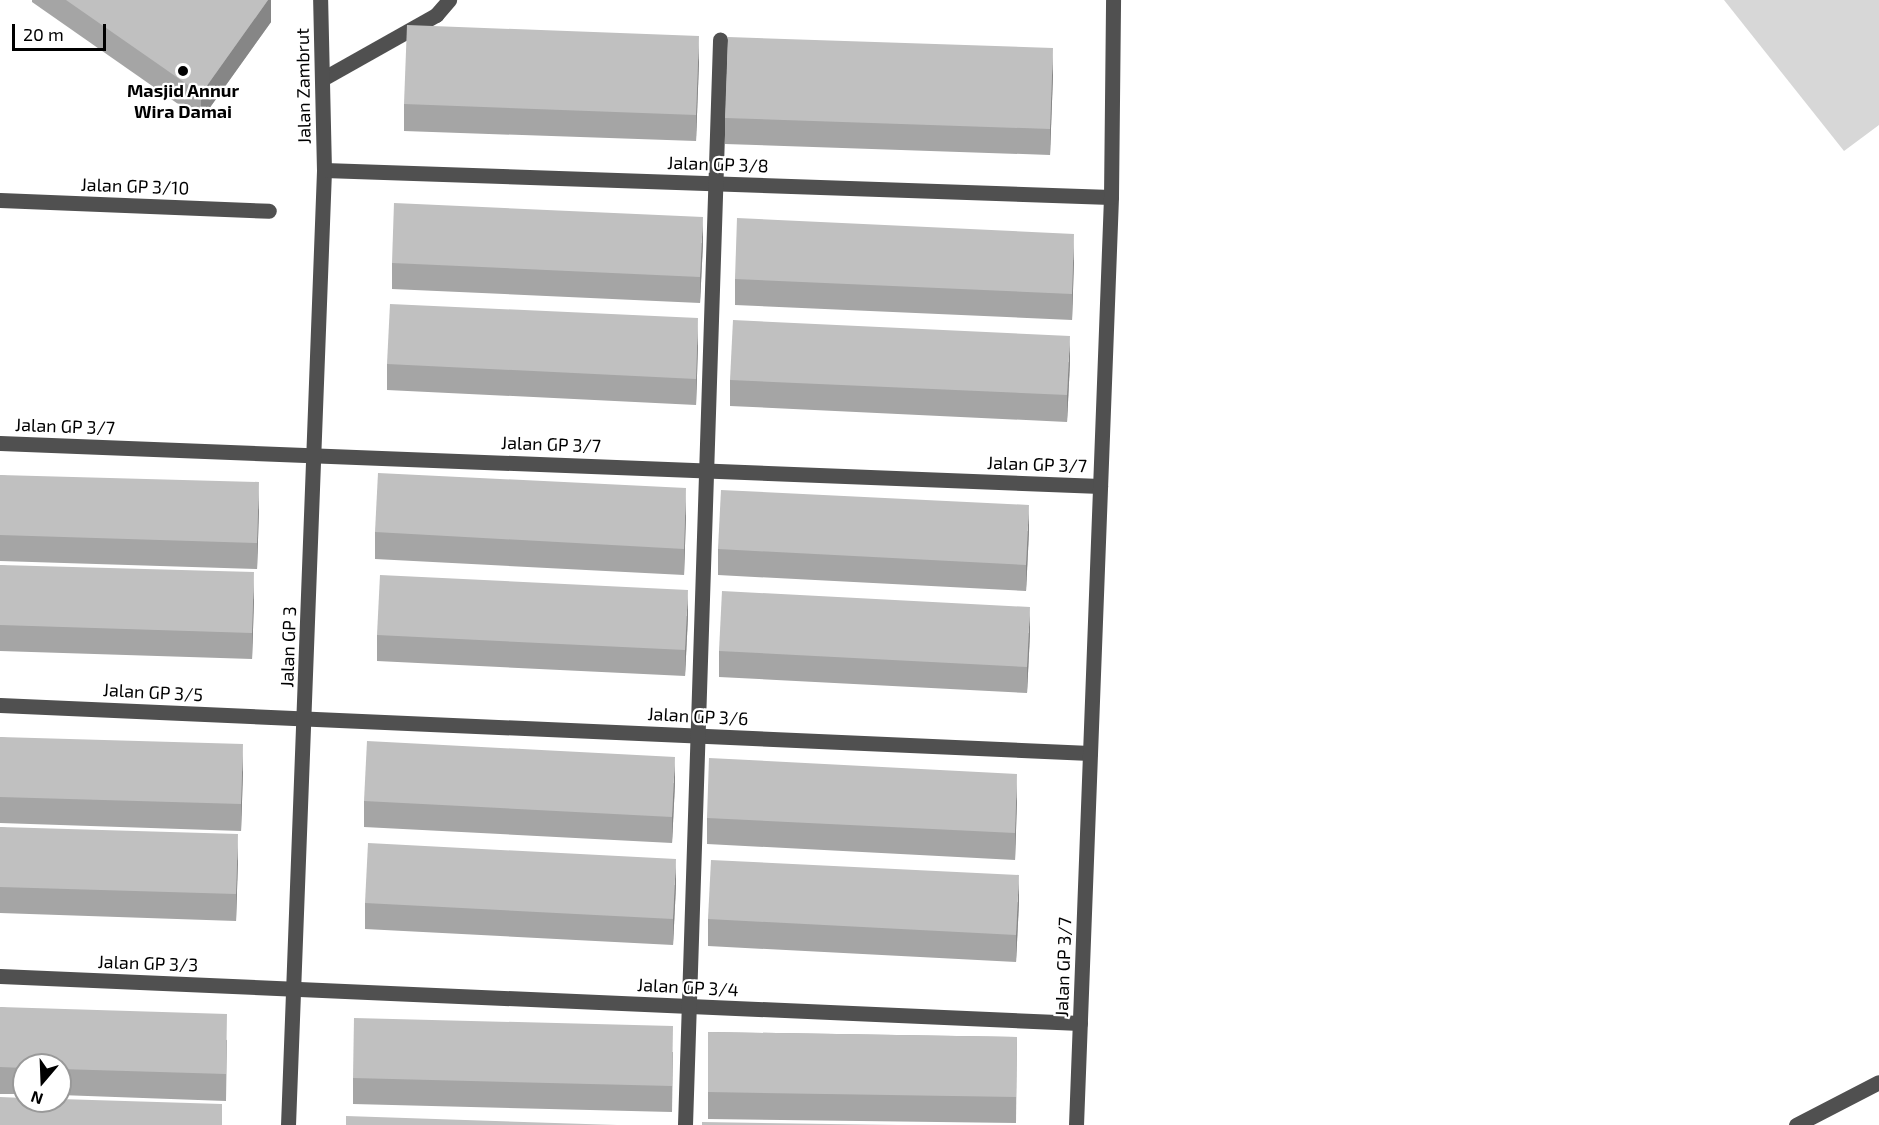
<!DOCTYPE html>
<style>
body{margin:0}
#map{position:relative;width:1879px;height:1125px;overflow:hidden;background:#fff;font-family:"Exo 2",sans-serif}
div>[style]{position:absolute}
.green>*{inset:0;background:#d7d7d7}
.minor>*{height:15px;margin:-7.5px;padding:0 7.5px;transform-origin:7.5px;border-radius:7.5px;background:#505050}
.wall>*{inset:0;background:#a5a5a5}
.shaded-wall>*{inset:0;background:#868686}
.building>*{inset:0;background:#c0c0c0}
.dots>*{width:16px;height:16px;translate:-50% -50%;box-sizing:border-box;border:3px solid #fff;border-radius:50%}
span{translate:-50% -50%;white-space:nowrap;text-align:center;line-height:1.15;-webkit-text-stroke:4.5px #fff;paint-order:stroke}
.street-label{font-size:18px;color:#000}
.poi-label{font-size:18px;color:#000;font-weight:700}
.north{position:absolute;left:12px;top:1053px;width:60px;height:60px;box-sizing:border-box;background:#fff;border:2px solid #999;border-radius:50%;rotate:199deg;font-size:16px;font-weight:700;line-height:24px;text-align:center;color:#000}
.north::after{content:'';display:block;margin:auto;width:21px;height:27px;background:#000;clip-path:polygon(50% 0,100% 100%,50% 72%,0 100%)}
.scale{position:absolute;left:12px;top:24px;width:94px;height:27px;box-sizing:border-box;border:3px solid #000;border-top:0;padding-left:8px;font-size:18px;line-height:21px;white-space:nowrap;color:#000;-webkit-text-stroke:4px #fff;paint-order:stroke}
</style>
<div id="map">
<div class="green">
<i style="clip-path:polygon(1724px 0,1879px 0,1879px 125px,1844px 151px)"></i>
</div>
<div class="minor">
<i style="left:324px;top:78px;width:129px;rotate:-29.4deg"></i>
<i style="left:436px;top:15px;width:20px;rotate:-49deg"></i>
<i style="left:324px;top:170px;width:787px;rotate:1.96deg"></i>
<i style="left:0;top:200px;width:269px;rotate:2.3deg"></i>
<i style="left:0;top:443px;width:1101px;rotate:2.24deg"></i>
<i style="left:0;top:705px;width:1091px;rotate:2.52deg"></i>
<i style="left:0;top:976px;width:1081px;rotate:2.49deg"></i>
<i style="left:288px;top:1125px;width:956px;rotate:-87.84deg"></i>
<i style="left:324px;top:170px;width:170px;rotate:-91.3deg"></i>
<i style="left:685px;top:1125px;width:1086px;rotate:-88.15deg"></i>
<i style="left:1076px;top:1125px;width:929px;rotate:-87.84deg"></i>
<i style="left:1111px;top:197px;width:197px;rotate:-89.4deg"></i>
<i style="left:1796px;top:1125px;width:93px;rotate:-27.4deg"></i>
</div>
<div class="wall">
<i style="clip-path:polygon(32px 0,271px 0,271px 22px,201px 120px,32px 2px)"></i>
<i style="clip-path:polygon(699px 62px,696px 141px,404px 131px,404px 104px)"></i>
<i style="clip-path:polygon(1053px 75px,1050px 155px,725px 144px,725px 118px)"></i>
<i style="clip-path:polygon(703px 243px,700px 303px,392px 289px,392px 263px)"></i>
<i style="clip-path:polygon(1074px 260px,1072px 320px,735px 305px,735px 279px)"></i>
<i style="clip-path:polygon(698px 345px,696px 405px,387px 390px,387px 364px)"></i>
<i style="clip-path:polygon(1070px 362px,1067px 422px,730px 406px,730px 380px)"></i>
<i style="clip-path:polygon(0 475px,259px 509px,257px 569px,0 561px)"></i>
<i style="clip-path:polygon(686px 515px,684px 575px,375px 559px,375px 532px)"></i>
<i style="clip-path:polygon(1029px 531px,1026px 591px,718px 575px,718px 549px)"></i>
<i style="clip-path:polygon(0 565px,254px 599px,252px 659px,0 651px)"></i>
<i style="clip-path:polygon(688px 616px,685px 676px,377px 661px,377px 635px)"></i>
<i style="clip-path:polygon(1030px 633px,1027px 693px,719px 677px,719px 651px)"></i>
<i style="clip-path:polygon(0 737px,243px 771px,241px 831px,0 823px)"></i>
<i style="clip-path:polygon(675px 783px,672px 843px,364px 827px,364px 801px)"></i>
<i style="clip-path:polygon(1017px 800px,1015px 860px,707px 844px,707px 818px)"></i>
<i style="clip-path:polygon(0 827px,238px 860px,236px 921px,0 913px)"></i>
<i style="clip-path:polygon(676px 885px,673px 945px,365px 929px,365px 903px)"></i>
<i style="clip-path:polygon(1019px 902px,1016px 962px,708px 946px,708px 919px)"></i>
<i style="clip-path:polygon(0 1007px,227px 1040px,226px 1101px,60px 1095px,60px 1065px,24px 1065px,24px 1094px,0 1094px)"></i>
<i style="clip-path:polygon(708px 1032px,1017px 1037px,1016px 1123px,708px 1119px)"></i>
<i style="clip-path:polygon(673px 1052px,672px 1112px,353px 1104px,353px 1078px)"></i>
</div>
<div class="shaded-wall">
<i style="clip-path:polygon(268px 0,271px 0,271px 22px,201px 120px,201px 94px)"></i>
<i style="clip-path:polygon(699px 36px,699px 62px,696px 141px,696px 115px)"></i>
<i style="clip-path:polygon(1053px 48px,1053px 75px,1050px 155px,1050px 129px)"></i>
<i style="clip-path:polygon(703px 217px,703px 243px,700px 303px,700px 277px)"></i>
<i style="clip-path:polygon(1074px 234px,1074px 260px,1072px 320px,1072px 294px)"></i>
<i style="clip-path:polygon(698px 318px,698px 345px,696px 405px,696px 379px)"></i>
<i style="clip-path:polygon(1070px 336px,1070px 362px,1067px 422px,1067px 395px)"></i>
<i style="clip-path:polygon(259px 482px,259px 509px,257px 569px,257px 543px)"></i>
<i style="clip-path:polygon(686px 488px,686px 515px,684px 575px,684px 549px)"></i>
<i style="clip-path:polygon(1029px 505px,1029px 531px,1026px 591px,1026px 565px)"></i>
<i style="clip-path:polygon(254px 572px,254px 599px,252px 659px,252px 633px)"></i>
<i style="clip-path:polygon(688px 590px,688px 616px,685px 676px,685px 650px)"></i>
<i style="clip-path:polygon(1030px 607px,1030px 633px,1027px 693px,1027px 667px)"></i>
<i style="clip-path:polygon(243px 744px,243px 771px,241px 831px,241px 804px)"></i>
<i style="clip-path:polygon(675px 757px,675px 783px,672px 843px,672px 817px)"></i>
<i style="clip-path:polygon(1017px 774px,1017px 800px,1015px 860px,1015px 833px)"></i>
<i style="clip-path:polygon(238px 834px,238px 860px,236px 921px,236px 894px)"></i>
<i style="clip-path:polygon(676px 859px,676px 885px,673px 945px,673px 919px)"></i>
<i style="clip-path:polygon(1019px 875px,1019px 902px,1016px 962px,1016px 935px)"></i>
</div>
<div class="building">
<i style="clip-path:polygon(66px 0,268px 0,201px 94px)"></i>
<i style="clip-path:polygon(407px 25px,699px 36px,696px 115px,404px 104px)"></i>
<i style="clip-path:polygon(728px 37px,1053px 48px,1050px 129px,725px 118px)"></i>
<i style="clip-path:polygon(394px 203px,703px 217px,700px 277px,392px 263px)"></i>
<i style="clip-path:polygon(737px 218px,1074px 234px,1072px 294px,735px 279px)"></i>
<i style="clip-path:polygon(390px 304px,698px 318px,696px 379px,387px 364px)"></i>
<i style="clip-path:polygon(733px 320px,1070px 336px,1067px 395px,730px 380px)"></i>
<i style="clip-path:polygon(378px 473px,686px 488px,684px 549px,375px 532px)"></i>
<i style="clip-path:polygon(0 475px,259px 482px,257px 543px,0 535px)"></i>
<i style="clip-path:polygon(721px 490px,1029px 505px,1026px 565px,718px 549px)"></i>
<i style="clip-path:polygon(0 565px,254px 572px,252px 633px,0 625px)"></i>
<i style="clip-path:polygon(380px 575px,688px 590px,685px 650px,377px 635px)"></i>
<i style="clip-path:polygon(722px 591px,1030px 607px,1027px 667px,719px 651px)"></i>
<i style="clip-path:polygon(0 737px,243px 744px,241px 804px,0 797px)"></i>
<i style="clip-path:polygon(367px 741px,675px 757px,672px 817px,364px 801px)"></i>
<i style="clip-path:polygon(709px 758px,1017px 774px,1015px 833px,707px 818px)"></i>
<i style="clip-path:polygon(0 827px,238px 834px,236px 894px,0 887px)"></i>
<i style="clip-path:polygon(368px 843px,676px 859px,673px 919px,365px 903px)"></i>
<i style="clip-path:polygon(711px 860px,1019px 875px,1016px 935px,708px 919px)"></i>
<i style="clip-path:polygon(0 1007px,227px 1014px,226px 1074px,60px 1069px,60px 1065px,24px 1065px,24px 1068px,0 1067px)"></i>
<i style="clip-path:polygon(354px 1018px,673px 1026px,672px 1086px,353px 1078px)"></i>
<i style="clip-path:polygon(708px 1032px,1017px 1037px,1016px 1097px,708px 1092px)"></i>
<i style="clip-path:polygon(0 1097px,24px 1098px,24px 1101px,60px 1101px,60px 1099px,222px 1104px,222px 1125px,0 1125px)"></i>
<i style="clip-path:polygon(346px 1116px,617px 1125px,346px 1125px)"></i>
<i style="clip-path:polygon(702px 1122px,898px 1125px,702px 1125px)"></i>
</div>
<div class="dots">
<i style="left:183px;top:71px;background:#000"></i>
</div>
<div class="street-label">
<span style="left:303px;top:86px;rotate:-91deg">Jalan Zambrut</span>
<span style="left:718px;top:164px;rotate:2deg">Jalan GP 3/8</span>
<span style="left:135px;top:186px;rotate:2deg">Jalan GP 3/10</span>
<span style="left:65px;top:426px;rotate:2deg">Jalan GP 3/7</span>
<span style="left:551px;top:444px;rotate:2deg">Jalan GP 3/7</span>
<span style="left:1037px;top:464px;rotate:2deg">Jalan GP 3/7</span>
<span style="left:288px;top:647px;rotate:-88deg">Jalan GP 3</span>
<span style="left:153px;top:692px;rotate:3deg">Jalan GP 3/5</span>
<span style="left:698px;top:716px;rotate:3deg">Jalan GP 3/6</span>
<span style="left:148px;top:963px;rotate:2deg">Jalan GP 3/3</span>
<span style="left:1063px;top:967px;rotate:-88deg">Jalan GP 3/7</span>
<span style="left:688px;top:987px;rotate:3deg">Jalan GP 3/4</span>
</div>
<div class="poi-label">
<span style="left:183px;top:101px">Masjid Annur<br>Wira Damai</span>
</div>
<div class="north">N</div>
<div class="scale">20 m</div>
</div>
